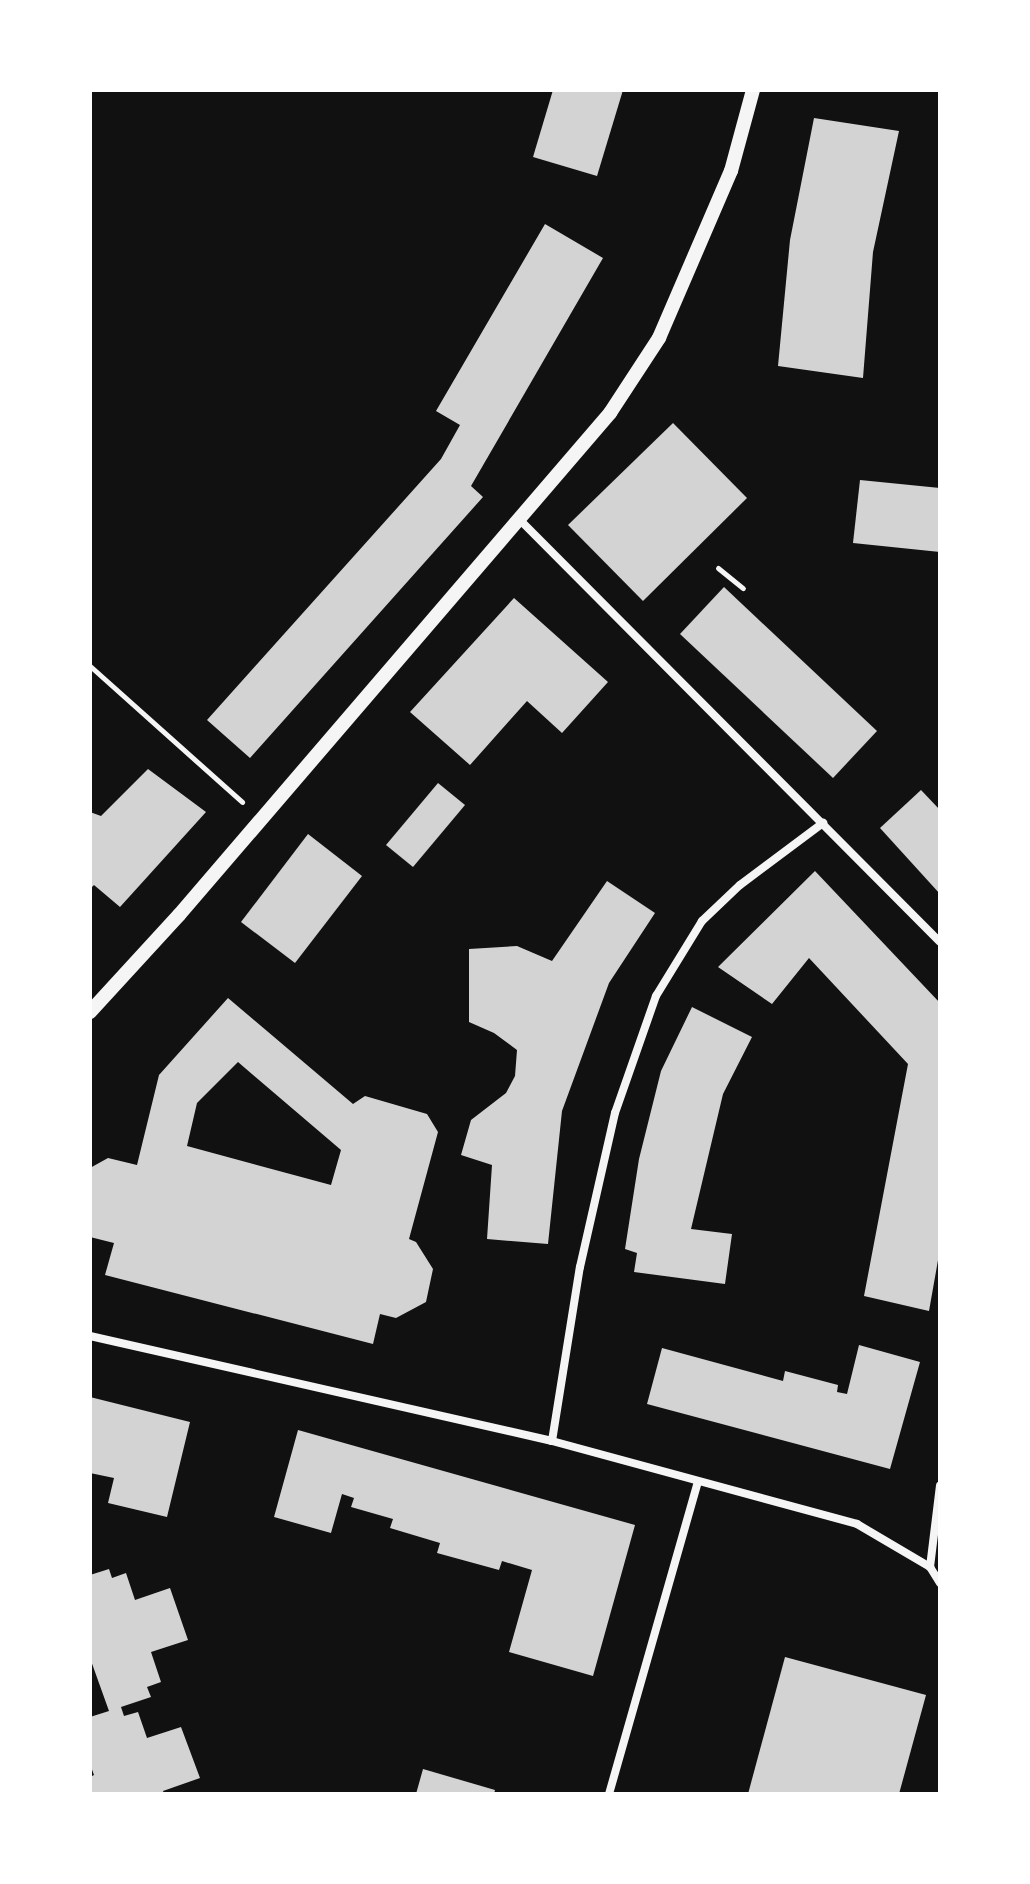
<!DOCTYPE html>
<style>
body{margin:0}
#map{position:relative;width:1030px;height:1884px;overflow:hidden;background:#111;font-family:Cabin,sans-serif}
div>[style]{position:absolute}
.building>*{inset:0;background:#d3d3d3}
.path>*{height:5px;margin:-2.5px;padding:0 2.5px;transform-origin:2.5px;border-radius:2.5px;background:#f5f5f5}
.minor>*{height:8px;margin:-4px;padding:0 4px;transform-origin:4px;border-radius:4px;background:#f5f5f5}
.tertiary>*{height:14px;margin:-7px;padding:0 7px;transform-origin:7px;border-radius:7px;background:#f5f5f5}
span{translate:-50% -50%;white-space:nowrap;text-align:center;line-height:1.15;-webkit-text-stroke:6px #fff;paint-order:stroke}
.frame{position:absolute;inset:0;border:92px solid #fff;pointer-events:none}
</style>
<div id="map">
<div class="building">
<i style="clip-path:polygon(553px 90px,623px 90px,597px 176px,533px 157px)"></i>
<i style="clip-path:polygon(814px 118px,899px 131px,873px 252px,863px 378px,778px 366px,790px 240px)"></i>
<i style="clip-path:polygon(545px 224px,603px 258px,471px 486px,483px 497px,250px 758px,207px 720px,441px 459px,460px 425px,436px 411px)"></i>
<i style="clip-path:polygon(673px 423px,747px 498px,643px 601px,568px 525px)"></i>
<i style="clip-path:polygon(860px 480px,940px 488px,940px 552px,853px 543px)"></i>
<i style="clip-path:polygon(724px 587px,877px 731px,833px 778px,680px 634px)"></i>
<i style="clip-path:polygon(514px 598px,608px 682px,562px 733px,527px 701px,470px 765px,410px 712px)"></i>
<i style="clip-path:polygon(148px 769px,206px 812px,120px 907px,94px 885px,90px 889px,90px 812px,101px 816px)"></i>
<i style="clip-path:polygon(438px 783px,465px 805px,413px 867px,386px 845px)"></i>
<i style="clip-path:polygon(921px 790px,940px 810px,940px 894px,880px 828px)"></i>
<i style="clip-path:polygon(308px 834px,362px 876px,295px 963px,241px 922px)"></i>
<i style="clip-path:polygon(815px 871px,940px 1003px,940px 1249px,929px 1311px,864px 1296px,908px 1064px,809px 958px,772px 1004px,718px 967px)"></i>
<i style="clip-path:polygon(607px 881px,655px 913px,609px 983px,562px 1111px,548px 1244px,487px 1239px,492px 1165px,461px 1155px,471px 1120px,506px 1093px,515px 1076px,517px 1050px,494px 1033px,469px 1022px,469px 949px,517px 946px,552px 961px)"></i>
<i style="clip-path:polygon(evenodd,228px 998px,353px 1104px,365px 1096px,427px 1114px,438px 1132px,409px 1239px,416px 1242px,433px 1269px,426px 1302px,396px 1318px,380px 1314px,373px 1344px,105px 1275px,114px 1243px,90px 1237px,90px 1168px,108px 1158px,137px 1165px,159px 1075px,228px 998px,238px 1062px,341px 1150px,331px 1185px,187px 1146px,197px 1103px,238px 1062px)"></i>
<i style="clip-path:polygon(692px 1007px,752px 1037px,723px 1094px,691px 1229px,732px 1234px,725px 1284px,634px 1272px,637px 1253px,625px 1249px,639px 1159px,661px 1071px)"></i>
<i style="clip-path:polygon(859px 1345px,920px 1362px,890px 1469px,647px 1404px,662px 1348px,783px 1381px,785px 1371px,838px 1385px,837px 1392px,847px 1394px)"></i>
<i style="clip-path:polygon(90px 1397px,190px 1422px,167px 1517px,108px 1503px,114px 1478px,90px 1473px)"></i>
<i style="clip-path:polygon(298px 1430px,635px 1525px,593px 1676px,509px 1652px,532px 1570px,502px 1561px,499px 1570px,437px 1553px,440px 1543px,390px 1528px,393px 1519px,351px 1507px,354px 1498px,342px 1494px,331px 1533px,274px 1517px)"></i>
<i style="clip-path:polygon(109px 1569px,112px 1578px,126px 1573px,135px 1600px,170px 1588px,188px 1640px,151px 1652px,161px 1682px,147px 1687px,151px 1697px,121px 1707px,124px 1716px,138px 1712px,147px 1738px,181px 1727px,200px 1778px,163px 1791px,164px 1794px,90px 1794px,90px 1777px,94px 1775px,90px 1764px,90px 1717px,109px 1711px,90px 1658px,90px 1575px)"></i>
<i style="clip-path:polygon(785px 1657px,926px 1695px,899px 1794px,748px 1794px)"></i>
<i style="clip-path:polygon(423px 1769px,495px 1790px,494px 1794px,416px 1794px)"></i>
</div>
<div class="path">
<i style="left:718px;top:568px;width:32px;rotate:39deg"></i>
<i style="left:90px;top:666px;width:204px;rotate:41.8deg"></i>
</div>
<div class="minor">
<i style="left:520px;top:520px;width:595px;rotate:45.14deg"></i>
<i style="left:90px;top:1336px;width:474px;rotate:12.8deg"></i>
<i style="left:552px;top:1441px;width:316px;rotate:15.2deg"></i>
<i style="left:857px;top:1524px;width:85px;rotate:30.5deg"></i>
<i style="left:930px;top:1567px;width:19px;rotate:58deg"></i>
<i style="left:552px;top:1441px;width:176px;rotate:-80.9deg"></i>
<i style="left:580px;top:1267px;width:158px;rotate:-77.2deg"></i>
<i style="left:615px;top:1113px;width:124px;rotate:-70.7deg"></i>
<i style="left:656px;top:996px;width:88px;rotate:-58.5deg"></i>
<i style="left:702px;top:921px;width:52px;rotate:-43.5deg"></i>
<i style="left:740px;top:885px;width:104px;rotate:-36.8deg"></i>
<i style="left:930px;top:1567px;width:82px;rotate:-83deg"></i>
<i style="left:609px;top:1794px;width:325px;rotate:-74.1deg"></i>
</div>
<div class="tertiary">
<i style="left:90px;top:1012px;width:132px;rotate:-47.5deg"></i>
<i style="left:179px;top:915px;width:662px;rotate:-49.35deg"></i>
<i style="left:610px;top:413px;width:90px;rotate:-56.8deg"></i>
<i style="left:659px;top:338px;width:182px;rotate:-66.7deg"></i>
<i style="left:731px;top:171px;width:84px;rotate:-74.8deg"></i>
</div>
<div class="frame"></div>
</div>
